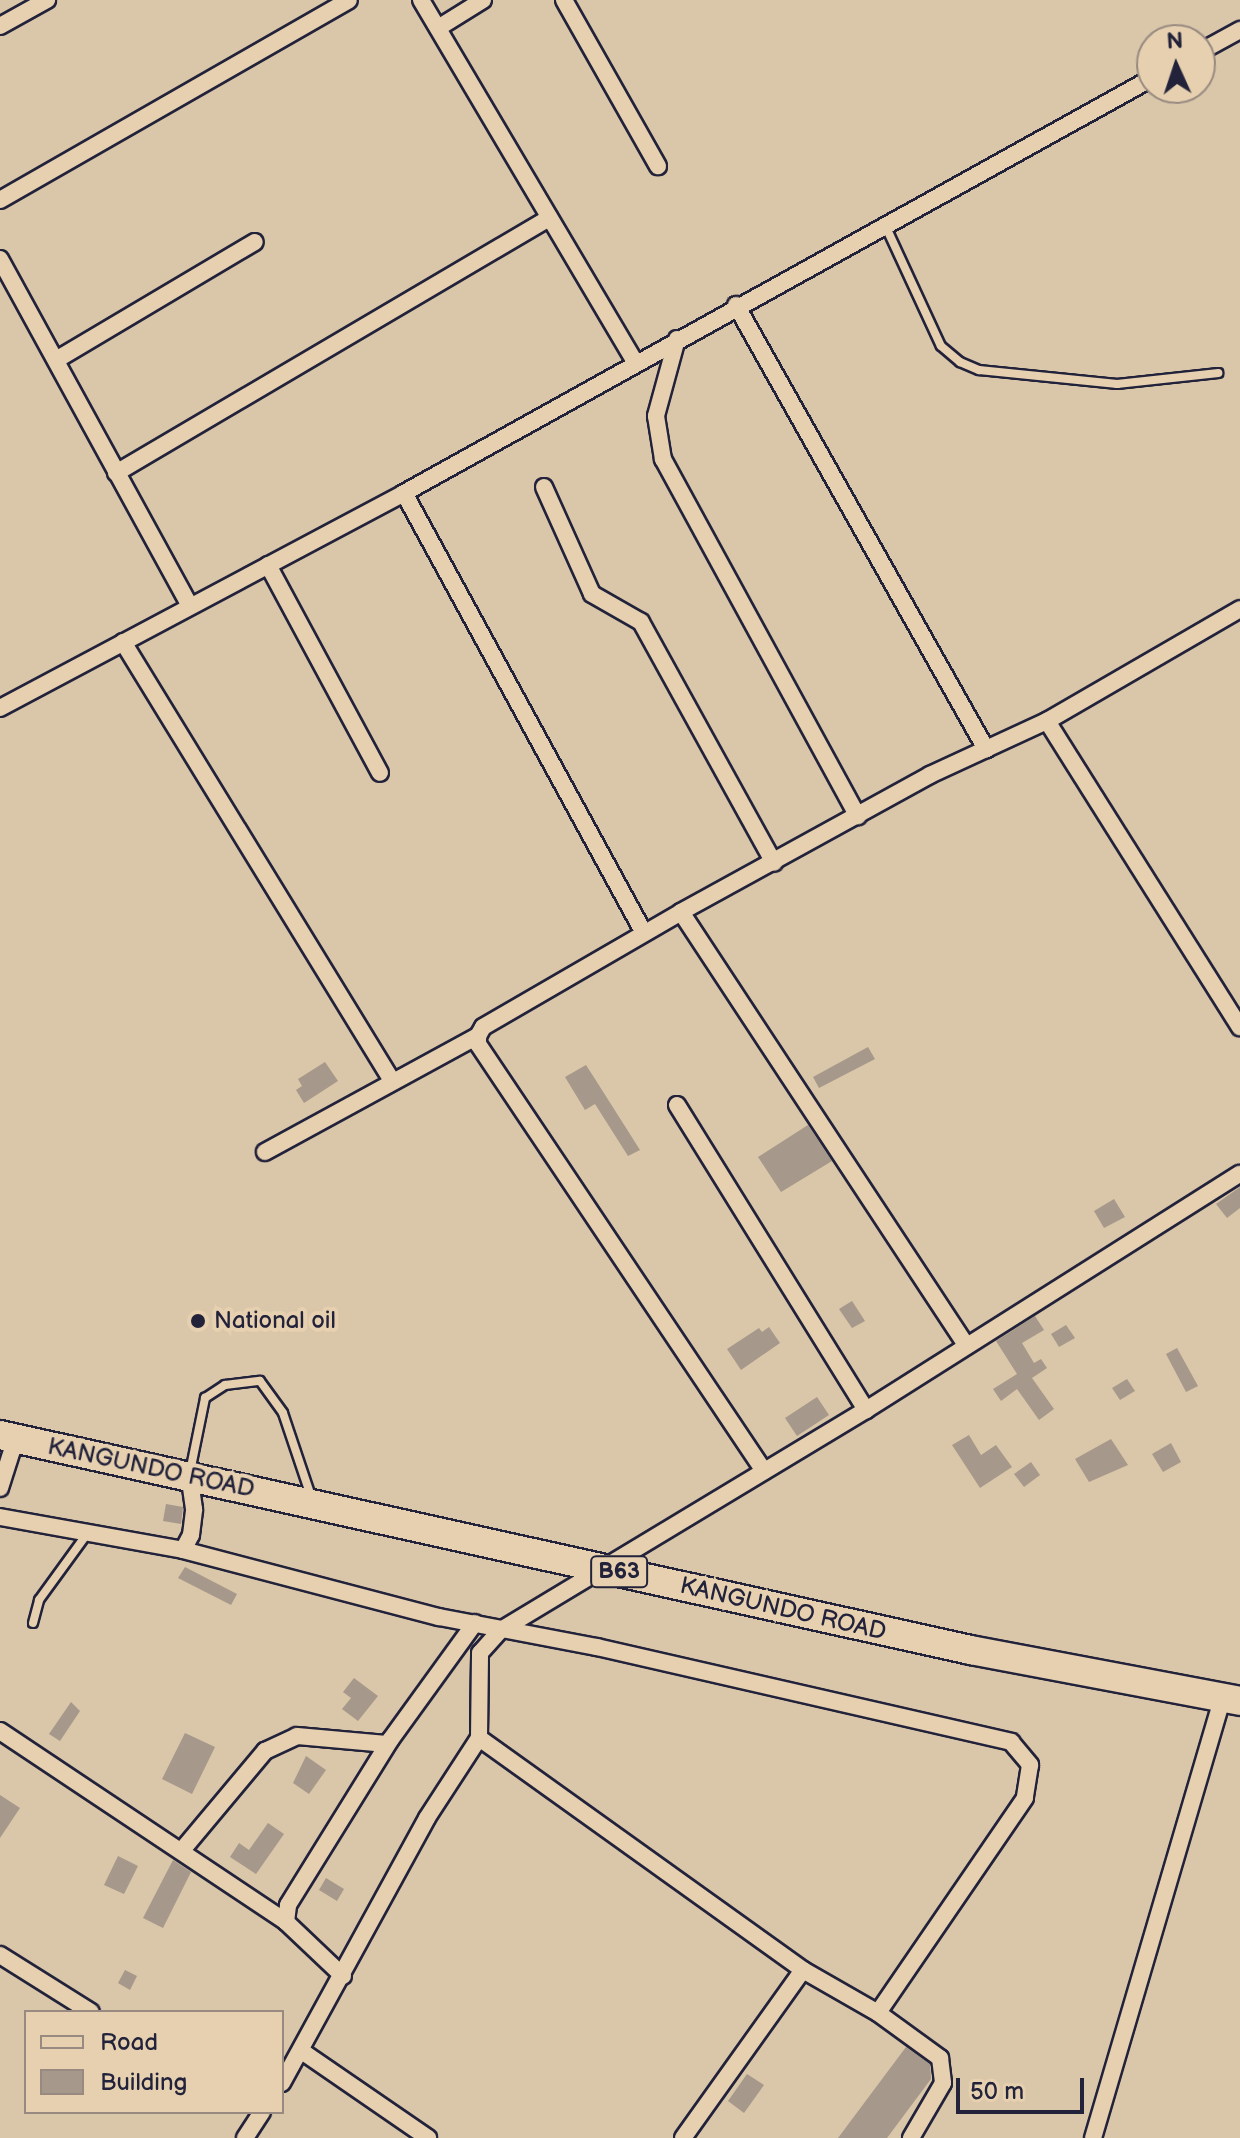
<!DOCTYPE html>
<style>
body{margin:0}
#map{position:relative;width:1240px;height:2138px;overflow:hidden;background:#dac6a8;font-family:"Balsamiq Sans",sans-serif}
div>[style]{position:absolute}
.building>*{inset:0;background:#a6988a}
.roads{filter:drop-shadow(2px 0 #22223b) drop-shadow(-2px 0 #22223b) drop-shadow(0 2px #22223b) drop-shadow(0 -2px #22223b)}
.service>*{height:8px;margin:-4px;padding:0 4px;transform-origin:4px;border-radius:4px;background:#e6d0af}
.minor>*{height:16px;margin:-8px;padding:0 8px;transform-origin:8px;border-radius:8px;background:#e6d0af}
.trunk>*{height:28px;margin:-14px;padding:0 14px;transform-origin:14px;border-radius:14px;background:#e6d0af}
.dots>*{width:22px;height:22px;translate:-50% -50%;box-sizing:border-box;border:4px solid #e6d0af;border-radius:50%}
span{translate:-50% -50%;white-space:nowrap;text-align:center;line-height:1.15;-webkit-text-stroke:8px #e6d0af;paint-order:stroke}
.shield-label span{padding:2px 6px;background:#e6d0af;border:2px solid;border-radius:6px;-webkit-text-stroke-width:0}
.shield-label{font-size:22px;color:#22223b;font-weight:700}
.poi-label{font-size:24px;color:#22223b}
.left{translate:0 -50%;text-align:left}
.street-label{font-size:24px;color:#22223b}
.legend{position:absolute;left:24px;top:2010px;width:260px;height:104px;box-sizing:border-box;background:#e6d0af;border:2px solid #988a81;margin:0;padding:10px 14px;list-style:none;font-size:24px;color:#22223b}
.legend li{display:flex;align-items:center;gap:16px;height:40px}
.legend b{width:40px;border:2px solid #988a81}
.north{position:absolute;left:1136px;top:24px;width:80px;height:80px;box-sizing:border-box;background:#e6d0af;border:2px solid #988a81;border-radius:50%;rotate:357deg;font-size:22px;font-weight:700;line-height:32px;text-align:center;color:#22223b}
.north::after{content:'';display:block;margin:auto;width:28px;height:36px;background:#22223b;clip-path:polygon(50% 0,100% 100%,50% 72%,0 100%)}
.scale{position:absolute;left:956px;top:2078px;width:128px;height:36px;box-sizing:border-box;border:4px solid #22223b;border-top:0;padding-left:10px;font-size:24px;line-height:28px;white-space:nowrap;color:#22223b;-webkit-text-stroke:6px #e6d0af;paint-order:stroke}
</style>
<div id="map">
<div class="building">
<i style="clip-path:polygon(868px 1047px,875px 1059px,819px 1088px,813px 1077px)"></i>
<i style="clip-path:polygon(325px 1062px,338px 1081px,304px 1103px,296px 1090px,302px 1086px,298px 1079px)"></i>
<i style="clip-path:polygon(586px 1065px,595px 1079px,640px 1150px,628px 1156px,595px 1104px,585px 1110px,565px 1077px)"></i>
<i style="clip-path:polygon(808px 1125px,832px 1161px,781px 1192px,758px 1157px)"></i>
<i style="clip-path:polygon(1240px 1187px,1240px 1208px,1227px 1218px,1216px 1204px)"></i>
<i style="clip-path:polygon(1114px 1199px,1125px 1217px,1104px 1228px,1094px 1211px)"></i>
<i style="clip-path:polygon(852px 1301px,865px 1321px,852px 1328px,839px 1309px)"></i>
<i style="clip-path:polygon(1035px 1316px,1044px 1330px,1022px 1343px,1034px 1363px,1041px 1359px,1047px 1368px,1032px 1378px,1054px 1409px,1039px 1420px,1017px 1389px,1001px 1401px,993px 1389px,1017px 1374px,996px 1341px)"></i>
<i style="clip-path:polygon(1066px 1325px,1075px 1338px,1059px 1347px,1051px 1334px)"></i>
<i style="clip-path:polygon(769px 1327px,780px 1343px,741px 1370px,727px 1349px,759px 1328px,762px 1332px)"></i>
<i style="clip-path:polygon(1177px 1348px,1198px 1386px,1186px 1392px,1166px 1354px)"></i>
<i style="clip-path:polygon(1127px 1379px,1135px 1391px,1120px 1400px,1112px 1388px)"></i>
<i style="clip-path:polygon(817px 1397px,829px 1415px,797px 1436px,785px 1418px)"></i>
<i style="clip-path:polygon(969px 1435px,981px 1455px,996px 1445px,1012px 1467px,980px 1488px,952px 1445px)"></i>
<i style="clip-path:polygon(1111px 1439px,1128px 1465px,1089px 1482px,1075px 1459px)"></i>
<i style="clip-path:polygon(1171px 1443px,1181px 1462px,1163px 1472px,1152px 1454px)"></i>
<i style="clip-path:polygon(1031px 1462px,1040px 1475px,1024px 1487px,1014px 1474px)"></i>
<i style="clip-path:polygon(166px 1504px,183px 1507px,181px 1524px,163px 1521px)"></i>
<i style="clip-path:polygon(185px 1567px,237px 1594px,231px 1605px,178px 1578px)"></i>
<i style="clip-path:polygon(354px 1678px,378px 1696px,358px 1721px,342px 1709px,351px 1698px,343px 1692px)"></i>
<i style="clip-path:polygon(71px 1702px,80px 1711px,60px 1741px,49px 1734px)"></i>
<i style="clip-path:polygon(185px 1733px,215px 1747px,192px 1794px,162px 1779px)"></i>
<i style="clip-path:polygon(306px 1756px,326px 1770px,309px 1794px,293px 1783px)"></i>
<i style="clip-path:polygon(0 1795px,20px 1808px,0 1838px)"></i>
<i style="clip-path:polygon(268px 1823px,284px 1834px,256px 1874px,230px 1857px,239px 1843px,249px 1850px)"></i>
<i style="clip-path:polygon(118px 1856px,138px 1866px,124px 1894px,104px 1885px)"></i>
<i style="clip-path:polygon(173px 1860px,191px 1872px,163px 1928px,143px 1918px)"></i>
<i style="clip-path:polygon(326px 1878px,344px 1889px,337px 1901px,319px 1890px)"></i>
<i style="clip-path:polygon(125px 1970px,137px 1976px,130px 1990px,118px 1983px)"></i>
<i style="clip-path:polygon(906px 2047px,930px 2064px,931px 2079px,887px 2138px,838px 2138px)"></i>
<i style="clip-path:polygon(747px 2074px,764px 2085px,744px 2113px,728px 2101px)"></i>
</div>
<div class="roads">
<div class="service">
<i style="left:885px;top:225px;width:133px;rotate:65.2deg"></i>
<i style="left:941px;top:346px;width:25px;rotate:40deg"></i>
<i style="left:960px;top:362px;width:21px;rotate:23deg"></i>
<i style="left:979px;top:370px;width:139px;rotate:5.8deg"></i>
<i style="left:1117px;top:384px;width:102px;rotate:-6.2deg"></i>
<i style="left:190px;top:1472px;width:76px;rotate:-78.5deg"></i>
<i style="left:205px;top:1398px;width:24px;rotate:-33deg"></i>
<i style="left:225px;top:1385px;width:35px;rotate:-7deg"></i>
<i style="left:260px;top:1381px;width:39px;rotate:54deg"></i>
<i style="left:283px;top:1413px;width:91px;rotate:71.4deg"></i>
<i style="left:33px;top:1623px;width:24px;rotate:-75deg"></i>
<i style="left:39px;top:1600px;width:82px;rotate:-54deg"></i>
</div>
<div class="minor">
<i style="left:421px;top:0;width:422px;rotate:59.4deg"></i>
<i style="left:564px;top:0;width:191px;rotate:60.5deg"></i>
<i style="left:0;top:26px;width:54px;rotate:-29deg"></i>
<i style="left:438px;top:28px;width:53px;rotate:-31.9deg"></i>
<i style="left:1200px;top:52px;width:46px;rotate:-28.8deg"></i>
<i style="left:0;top:200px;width:402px;rotate:-29.8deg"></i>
<i style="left:0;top:259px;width:396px;rotate:61.3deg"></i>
<i style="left:736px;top:305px;width:510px;rotate:60.62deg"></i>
<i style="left:677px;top:339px;width:80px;rotate:105.3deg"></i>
<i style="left:656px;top:416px;width:44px;rotate:80.8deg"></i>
<i style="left:663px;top:459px;width:407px;rotate:61.4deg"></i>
<i style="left:56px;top:360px;width:231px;rotate:-30.7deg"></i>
<i style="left:116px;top:473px;width:503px;rotate:-30.49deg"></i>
<i style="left:544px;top:487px;width:117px;rotate:65.8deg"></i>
<i style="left:592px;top:594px;width:56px;rotate:29.7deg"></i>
<i style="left:641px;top:622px;width:275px;rotate:61.1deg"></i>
<i style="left:404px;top:493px;width:501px;rotate:61.39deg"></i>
<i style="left:268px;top:565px;width:236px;rotate:61.7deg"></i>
<i style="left:123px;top:642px;width:513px;rotate:58.48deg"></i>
<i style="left:0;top:708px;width:458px;rotate:-28deg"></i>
<i style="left:404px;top:493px;width:855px;rotate:-29.02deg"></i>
<i style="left:1047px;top:721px;width:362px;rotate:57.8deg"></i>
<i style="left:681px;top:912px;width:518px;rotate:56.65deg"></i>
<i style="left:677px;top:1105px;width:359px;rotate:58.2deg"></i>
<i style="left:265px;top:1152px;width:243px;rotate:-28.6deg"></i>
<i style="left:764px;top:1471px;width:514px;rotate:-123.81deg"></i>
<i style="left:478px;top:1044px;width:8px;rotate:-90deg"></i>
<i style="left:478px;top:1036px;width:10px;rotate:-61deg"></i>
<i style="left:483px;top:1027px;width:229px;rotate:-30.1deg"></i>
<i style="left:681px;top:912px;width:284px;rotate:-28.8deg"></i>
<i style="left:930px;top:775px;width:129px;rotate:-24.8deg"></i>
<i style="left:1047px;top:721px;width:223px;rotate:-30.1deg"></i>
<i style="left:0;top:1488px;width:52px;rotate:-72.3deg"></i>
<i style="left:0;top:1517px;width:186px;rotate:10.2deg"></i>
<i style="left:183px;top:1550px;width:265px;rotate:14.7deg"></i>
<i style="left:439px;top:1617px;width:161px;rotate:10.8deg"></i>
<i style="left:597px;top:1647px;width:425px;rotate:12.9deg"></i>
<i style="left:1011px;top:1742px;width:30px;rotate:50deg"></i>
<i style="left:1030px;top:1765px;width:33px;rotate:99deg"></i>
<i style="left:1025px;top:1798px;width:260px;rotate:124.4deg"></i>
<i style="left:183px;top:1550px;width:17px;rotate:-62deg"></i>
<i style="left:191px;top:1535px;width:26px;rotate:-83deg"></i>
<i style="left:194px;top:1509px;width:34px;rotate:-98deg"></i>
<i style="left:0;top:1731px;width:344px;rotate:33.7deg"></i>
<i style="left:479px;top:1738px;width:398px;rotate:35.6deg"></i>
<i style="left:803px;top:1970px;width:86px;rotate:29.8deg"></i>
<i style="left:878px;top:2013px;width:77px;rotate:36deg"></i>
<i style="left:940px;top:2058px;width:25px;rotate:83deg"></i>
<i style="left:943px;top:2083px;width:64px;rotate:120.2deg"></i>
<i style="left:183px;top:1849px;width:128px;rotate:-50.1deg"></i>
<i style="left:265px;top:1751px;width:35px;rotate:-25deg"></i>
<i style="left:297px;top:1736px;width:90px;rotate:5.1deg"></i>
<i style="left:0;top:1955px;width:107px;rotate:32.1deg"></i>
<i style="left:343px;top:1976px;width:79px;rotate:-136.5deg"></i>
<i style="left:286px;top:1922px;width:17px;rotate:-83deg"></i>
<i style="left:288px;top:1905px;width:195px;rotate:-58.2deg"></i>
<i style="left:391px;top:1739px;width:143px;rotate:-54.1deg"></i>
<i style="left:303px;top:2052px;width:152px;rotate:34.5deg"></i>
<i style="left:282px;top:2083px;width:302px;rotate:-61.3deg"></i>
<i style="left:427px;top:1818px;width:95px;rotate:-57deg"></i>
<i style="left:479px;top:1738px;width:85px;rotate:-89.3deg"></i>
<i style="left:480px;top:1653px;width:31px;rotate:-48deg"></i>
<i style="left:501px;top:1630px;width:426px;rotate:-31.1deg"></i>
<i style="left:866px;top:1410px;width:442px;rotate:-32.3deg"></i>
<i style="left:245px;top:2138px;width:31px;rotate:-57deg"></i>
<i style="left:683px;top:2138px;width:206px;rotate:-54.5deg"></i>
<i style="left:1093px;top:2138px;width:458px;rotate:-73.6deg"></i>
</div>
<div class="trunk">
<i style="left:0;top:1435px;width:995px;rotate:12.49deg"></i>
<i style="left:971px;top:1650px;width:274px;rotate:10.7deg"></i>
</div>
</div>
<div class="dots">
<i style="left:198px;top:1321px;background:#22223b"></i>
</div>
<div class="shield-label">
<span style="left:619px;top:1572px">B63</span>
</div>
<div class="poi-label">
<span class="left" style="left:214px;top:1321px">National oil</span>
</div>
<div class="street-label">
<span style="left:151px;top:1468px;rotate:12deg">KANGUNDO ROAD</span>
<span style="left:783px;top:1609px;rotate:13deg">KANGUNDO ROAD</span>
</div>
<ul class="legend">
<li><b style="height:10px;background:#e6d0af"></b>Road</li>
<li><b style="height:22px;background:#a6988a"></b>Building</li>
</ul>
<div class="north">N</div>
<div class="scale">50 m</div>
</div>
